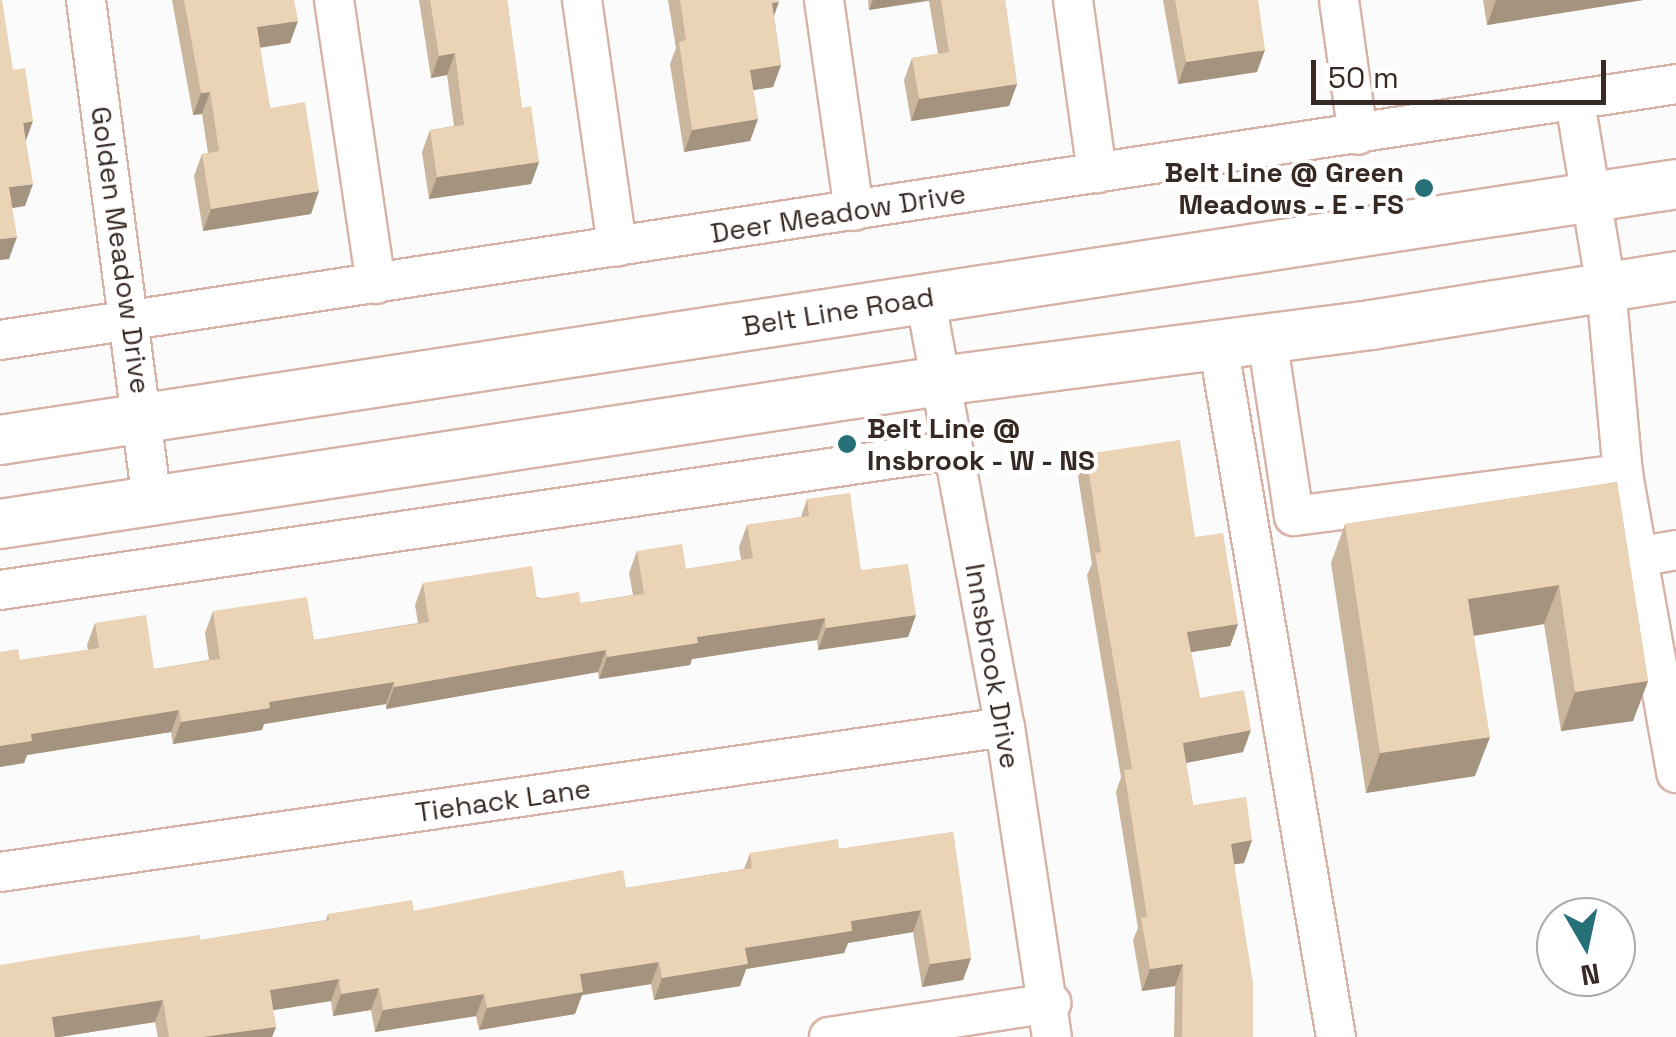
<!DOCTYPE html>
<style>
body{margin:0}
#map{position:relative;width:1676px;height:1037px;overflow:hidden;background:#fafbfa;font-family:"Space Grotesk",sans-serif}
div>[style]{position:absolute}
.roads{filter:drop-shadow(2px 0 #d7b2a6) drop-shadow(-2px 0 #d7b2a6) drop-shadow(0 2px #d7b2a6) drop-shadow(0 -2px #d7b2a6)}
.minor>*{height:38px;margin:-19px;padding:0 19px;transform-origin:19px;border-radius:19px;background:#fff}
.major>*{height:48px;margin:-24px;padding:0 24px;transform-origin:24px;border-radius:24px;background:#fff}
.wall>*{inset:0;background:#cab59d}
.shaded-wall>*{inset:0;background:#a4947f}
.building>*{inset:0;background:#ebd3b6}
.dots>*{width:28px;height:28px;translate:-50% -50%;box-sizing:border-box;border:5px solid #fff;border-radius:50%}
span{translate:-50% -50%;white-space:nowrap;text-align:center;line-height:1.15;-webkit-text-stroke:8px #fff;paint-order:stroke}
.poi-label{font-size:28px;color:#372924;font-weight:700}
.right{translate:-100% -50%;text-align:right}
.left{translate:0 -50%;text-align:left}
.street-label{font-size:28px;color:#372924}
.north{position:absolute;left:1536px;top:897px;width:100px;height:100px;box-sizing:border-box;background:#fff;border:2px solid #afa9a7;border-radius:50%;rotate:171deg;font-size:28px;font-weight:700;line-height:40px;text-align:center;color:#372924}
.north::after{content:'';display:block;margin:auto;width:35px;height:45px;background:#267078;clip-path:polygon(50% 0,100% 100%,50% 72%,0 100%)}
.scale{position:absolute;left:1311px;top:60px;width:295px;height:45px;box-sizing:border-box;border:5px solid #372924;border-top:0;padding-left:12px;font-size:30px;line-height:35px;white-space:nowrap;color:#372924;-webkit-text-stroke:8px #fff;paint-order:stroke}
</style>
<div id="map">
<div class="roads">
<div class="minor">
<i style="left:86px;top:0;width:505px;rotate:82.5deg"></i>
<i style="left:334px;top:0;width:287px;rotate:81.6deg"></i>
<i style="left:582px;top:0;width:249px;rotate:81.9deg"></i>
<i style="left:824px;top:0;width:213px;rotate:81.9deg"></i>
<i style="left:1073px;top:0;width:175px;rotate:82.1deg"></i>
<i style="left:1339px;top:0;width:136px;rotate:82deg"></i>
<i style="left:925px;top:297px;width:437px;rotate:79.5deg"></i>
<i style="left:1005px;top:727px;width:314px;rotate:81.4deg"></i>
<i style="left:1267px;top:338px;width:180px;rotate:81.4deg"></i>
<i style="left:1294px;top:516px;width:332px;rotate:-7.3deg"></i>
<i style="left:1623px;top:474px;width:188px;rotate:-95.2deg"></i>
<i style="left:1606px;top:287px;width:189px;rotate:-99.5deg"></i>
<i style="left:0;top:340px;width:1695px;rotate:-8.68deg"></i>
<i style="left:1218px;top:344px;width:703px;rotate:80.34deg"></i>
<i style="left:1623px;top:474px;width:304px;rotate:79.9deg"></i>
<i style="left:1637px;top:557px;width:40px;rotate:-10deg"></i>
<i style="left:0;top:590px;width:963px;rotate:-8.36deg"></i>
<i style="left:0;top:872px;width:1015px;rotate:-8.21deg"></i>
<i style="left:829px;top:1037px;width:225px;rotate:-8.7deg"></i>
</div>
<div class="major">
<i style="left:0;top:440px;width:1695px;rotate:-8.68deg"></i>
<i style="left:0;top:524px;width:951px;rotate:-8.65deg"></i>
<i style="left:940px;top:381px;width:435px;rotate:-7.4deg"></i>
<i style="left:1371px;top:325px;width:309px;rotate:-9.1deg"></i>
</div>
</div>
<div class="wall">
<i style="clip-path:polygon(172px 0,294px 0,290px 43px,260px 48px,270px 108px,311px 214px,203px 231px,194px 176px,202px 154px,208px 153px,202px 114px,193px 115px)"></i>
<i style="clip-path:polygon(419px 0,507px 0,522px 108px,539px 162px,531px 184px,429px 199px,422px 152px,430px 130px,454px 126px,447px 75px,431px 78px)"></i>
<i style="clip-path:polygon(668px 0,778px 0,774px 16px,781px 65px,773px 87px,753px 90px,758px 119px,750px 141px,684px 152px,670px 64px,676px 48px)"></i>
<i style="clip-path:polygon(868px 0,1005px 0,1017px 84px,1009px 106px,911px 121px,904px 80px,912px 58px,938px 54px,929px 1px,869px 10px)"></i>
<i style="clip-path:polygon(1163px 0,1258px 0,1257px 72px,1178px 84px)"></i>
<i style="clip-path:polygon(1483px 0,1643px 0,1487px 25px)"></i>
<i style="clip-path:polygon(1086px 454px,1195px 537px,1238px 624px,1230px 646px,1191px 652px,1200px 698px,1243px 752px,1186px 763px,1193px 805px,1252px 840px,1244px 863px,1234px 864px,1253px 1037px,1174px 1037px,1175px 986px,1142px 991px,1133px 940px,1138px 928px,1116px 792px,1121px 777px,1087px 575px,1092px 564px,1078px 477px)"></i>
<i style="clip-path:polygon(1617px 482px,1648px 681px,1633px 721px,1561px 731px,1544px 624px,1474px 636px,1475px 776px,1366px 793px,1331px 563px,1345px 524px)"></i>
<i style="clip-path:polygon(807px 499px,861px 570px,916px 615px,908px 637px,818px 650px,817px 640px,692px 659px,690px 665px,599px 679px,598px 672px,386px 709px,386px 704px,264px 724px,262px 730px,173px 744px,171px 732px,27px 755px,24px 763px,0 767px,0 652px,20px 660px,88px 650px,87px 645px,95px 623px,154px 669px,209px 660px,205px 633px,213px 611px,314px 640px,418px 623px,415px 605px,423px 583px,581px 603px,633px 595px,629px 573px,637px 551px,686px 569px,741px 560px,739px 547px,747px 525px,801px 517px)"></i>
<i style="clip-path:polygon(953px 832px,971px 958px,963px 980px,922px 987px,913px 932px,848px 943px,844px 953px,746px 969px,740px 986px,654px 1000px,651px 984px,582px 995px,575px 1014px,479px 1030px,476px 1016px,375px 1032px,371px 1010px,333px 1016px,331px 1001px,273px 1010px,276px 1027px,272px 1037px,158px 1037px,155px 1022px,59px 1037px,0 1037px,200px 940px,326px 920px,328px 914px,414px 911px,626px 888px,744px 869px,750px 853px,839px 849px)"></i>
</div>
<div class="shaded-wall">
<i style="clip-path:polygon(873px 0,930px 0,869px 10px)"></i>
<i style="clip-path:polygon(1496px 0,1643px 0,1487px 25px)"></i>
<i style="clip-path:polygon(779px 2px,771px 24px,772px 3px)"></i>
<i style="clip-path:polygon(298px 21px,290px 43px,249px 49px,257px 27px)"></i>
<i style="clip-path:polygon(1265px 50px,1257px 72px,1178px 84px,1186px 62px)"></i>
<i style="clip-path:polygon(455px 53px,447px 75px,431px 78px,439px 56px)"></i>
<i style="clip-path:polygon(781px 65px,773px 87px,742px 92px,750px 70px)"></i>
<i style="clip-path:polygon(1017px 84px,1009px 106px,911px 121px,919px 99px)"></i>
<i style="clip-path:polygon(210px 92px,202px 114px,193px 115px,201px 93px)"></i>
<i style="clip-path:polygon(758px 119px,750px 141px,684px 152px,692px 130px)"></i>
<i style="clip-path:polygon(33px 121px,25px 143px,23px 123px)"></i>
<i style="clip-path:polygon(539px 162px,531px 184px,429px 199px,437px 177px)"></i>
<i style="clip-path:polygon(33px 184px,25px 206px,1px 210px,9px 187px)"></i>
<i style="clip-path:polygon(319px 191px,311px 214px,203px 231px,211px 209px)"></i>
<i style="clip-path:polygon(17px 237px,9px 259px,0 260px,0 239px)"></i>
<i style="clip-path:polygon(1559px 585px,1544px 624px,1454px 639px,1468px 599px)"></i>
<i style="clip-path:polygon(916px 615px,908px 637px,818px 650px,826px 628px)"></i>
<i style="clip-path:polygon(825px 618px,817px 640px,692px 659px,690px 665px,599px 679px,607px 657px,697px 637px)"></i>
<i style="clip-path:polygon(1238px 624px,1230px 646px,1179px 654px,1187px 632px)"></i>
<i style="clip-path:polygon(606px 650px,598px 672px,386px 709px,394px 687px)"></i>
<i style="clip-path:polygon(1648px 681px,1633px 721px,1561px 731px,1575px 692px)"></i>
<i style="clip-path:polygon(394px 682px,386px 704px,264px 724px,262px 730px,173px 744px,181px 722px,269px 702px)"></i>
<i style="clip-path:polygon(179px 710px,171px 732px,27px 755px,24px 763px,0 767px,0 746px,31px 734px)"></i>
<i style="clip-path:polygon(1251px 730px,1243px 752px,1175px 765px,1183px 743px)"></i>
<i style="clip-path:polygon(1490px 737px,1475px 776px,1366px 793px,1380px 753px)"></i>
<i style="clip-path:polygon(1252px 840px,1244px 863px,1222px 866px,1231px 844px)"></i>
<i style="clip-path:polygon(921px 910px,913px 932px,848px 943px,844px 953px,746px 969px,740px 986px,654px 1000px,662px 978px,745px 948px,851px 921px)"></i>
<i style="clip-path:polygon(971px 958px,963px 980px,922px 987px,930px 964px)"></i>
<i style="clip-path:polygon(659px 962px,651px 984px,582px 995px,575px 1014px,479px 1030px,487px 1008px,580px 974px)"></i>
<i style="clip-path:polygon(1183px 964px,1175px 986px,1142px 991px,1150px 969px)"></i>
<i style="clip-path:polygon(339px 979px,331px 1001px,262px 1012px,270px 990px)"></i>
<i style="clip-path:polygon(379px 988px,371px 1010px,333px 1016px,341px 994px)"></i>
<i style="clip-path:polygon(484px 994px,476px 1016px,375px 1032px,383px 1010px)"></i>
<i style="clip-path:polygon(163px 1000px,155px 1022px,59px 1037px,45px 1037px,52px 1017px)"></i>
<i style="clip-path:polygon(276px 1027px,272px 1037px,202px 1037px)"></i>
</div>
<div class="building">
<i style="clip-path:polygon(0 0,2px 0,13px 70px,25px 68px,33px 121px,23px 123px,33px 184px,9px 187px,17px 237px,0 239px)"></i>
<i style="clip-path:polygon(184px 0,294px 0,298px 21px,257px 27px,270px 108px,305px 102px,319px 191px,211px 209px,202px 154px,219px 151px,210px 92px,201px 93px)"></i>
<i style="clip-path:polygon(430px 0,507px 0,522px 108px,531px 106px,539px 162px,437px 177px,430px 130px,464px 125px,455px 53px,439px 56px)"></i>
<i style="clip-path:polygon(680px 0,778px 0,779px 2px,772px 3px,781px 65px,750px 70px,758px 119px,692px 130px,679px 42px,686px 40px)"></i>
<i style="clip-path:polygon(941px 0,1005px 0,1017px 84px,919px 99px,912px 58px,949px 52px)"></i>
<i style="clip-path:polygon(1175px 0,1258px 0,1265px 50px,1186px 62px)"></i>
<i style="clip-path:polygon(1180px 440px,1195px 537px,1223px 533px,1238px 624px,1187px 632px,1200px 698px,1244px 690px,1251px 730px,1183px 743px,1193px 805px,1246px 797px,1252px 840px,1231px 844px,1253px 983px,1253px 1037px,1182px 1037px,1183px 964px,1150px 969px,1141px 918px,1147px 917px,1124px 770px,1132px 769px,1095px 553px,1101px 552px,1086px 454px)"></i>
<i style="clip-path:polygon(1617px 482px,1648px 681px,1575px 692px,1559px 585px,1468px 599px,1490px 737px,1380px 753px,1345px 524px)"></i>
<i style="clip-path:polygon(850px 493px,861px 570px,908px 564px,916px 615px,826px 628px,825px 618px,697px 637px,698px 643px,607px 657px,606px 650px,394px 687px,394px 682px,269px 702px,270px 708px,181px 722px,179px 710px,31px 734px,32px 741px,0 746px,0 652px,18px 649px,20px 660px,99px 648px,95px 623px,146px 615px,154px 669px,220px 659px,213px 611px,307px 597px,314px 640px,429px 622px,423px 583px,532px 566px,537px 599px,579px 592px,581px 603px,644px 594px,637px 551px,682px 544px,686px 569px,753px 558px,747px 525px,809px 516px,807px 499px)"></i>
<i style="clip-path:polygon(953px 832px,971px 958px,930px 964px,921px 910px,851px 921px,852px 931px,745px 948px,748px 964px,662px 978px,659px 962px,580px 974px,583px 992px,487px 1008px,484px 994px,383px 1010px,379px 988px,341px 994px,339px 979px,270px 990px,276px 1027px,202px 1037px,169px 1037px,163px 1000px,52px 1017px,55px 1037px,0 1037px,0 965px,91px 950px,200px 935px,200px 940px,329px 920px,328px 914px,412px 900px,414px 911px,623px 870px,626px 888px,752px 868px,750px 853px,838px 839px,839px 849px)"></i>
</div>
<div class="dots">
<i style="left:1424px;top:188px;background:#267078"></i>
<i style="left:847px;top:444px;background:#267078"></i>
</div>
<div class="poi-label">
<span class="right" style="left:1404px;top:188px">Belt Line @ Green<br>Meadows - E - FS</span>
<span class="left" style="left:867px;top:444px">Belt Line @<br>Insbrook - W - NS</span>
</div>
<div class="street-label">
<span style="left:838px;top:213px;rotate:-9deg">Deer Meadow Drive</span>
<span style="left:121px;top:250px;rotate:82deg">Golden Meadow Drive</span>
<span style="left:838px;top:311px;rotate:-9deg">Belt Line Road</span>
<span style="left:993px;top:666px;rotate:80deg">Innsbrook Drive</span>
<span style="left:503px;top:800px;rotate:-8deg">Tiehack Lane</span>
</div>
<div class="north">N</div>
<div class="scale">50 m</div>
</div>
